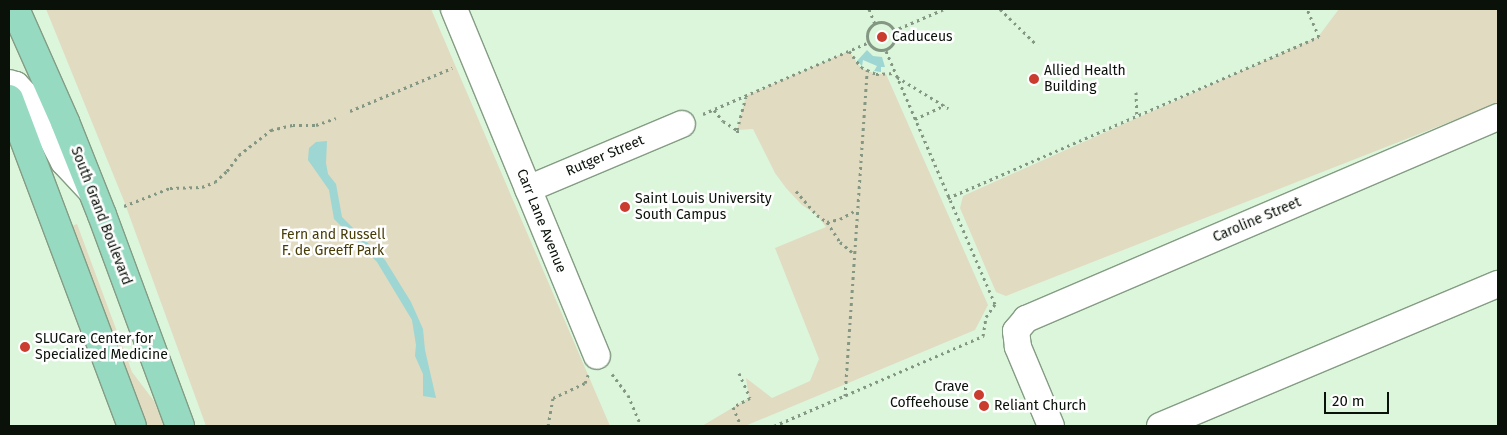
<!DOCTYPE html>
<style>
body{margin:0}
#map{position:relative;width:1507px;height:435px;overflow:hidden;background:#dcf6db;font-family:"Fira Sans",sans-serif}
div>[style]{position:absolute}
.green>*{inset:0;background:#e0dbc1}
.water>*{inset:0;background:#9dd6d2}
.path>*{height:3px;margin-top:-1.5px;transform-origin:0;background:repeating-linear-gradient(90deg,#849783 0 2.5px,transparent 0 6.5px)}
.path>.ring{margin:-1.5px;padding:0;box-sizing:content-box;background:none;border:3px solid #849783;border-radius:50%}
.roads{filter:drop-shadow(1px 0 #849c83) drop-shadow(-1px 0 #849c83) drop-shadow(0 1px #849c83) drop-shadow(0 -1px #849c83)}
.minor>*{height:26px;margin:-13px;padding:0 13px;transform-origin:13px;border-radius:13px;background:#fff}
.major>*{height:28px;margin:-14px;padding:0 14px;transform-origin:14px;border-radius:14px;background:#97dac2}
.dots>*{width:14px;height:14px;translate:-50% -50%;box-sizing:border-box;border:2px solid #fff;border-radius:50%}
span{translate:-50% -50%;white-space:nowrap;text-align:center;line-height:1.15;-webkit-text-stroke:5px #fff;paint-order:stroke}
.poi-label{font-size:14px;color:#091108}
.left{translate:0 -50%;text-align:left}
.right{translate:-100% -50%;text-align:right}
.street-label{font-size:14px;color:#091108}
.park-label{font-size:14px;color:#463c05}
.frame{position:absolute;inset:0;border:10px solid #091108;pointer-events:none}
.scale{position:absolute;left:1324px;top:392px;width:65px;height:22px;box-sizing:border-box;border:2px solid #091108;border-top:0;padding-left:6px;font-size:15px;line-height:18px;white-space:nowrap;color:#091108;-webkit-text-stroke:4px #fff;paint-order:stroke}
</style>
<div id="map">
<div class="green">
<i style="clip-path:polygon(46px 9px,431px 9px,610px 426px,206px 426px,124px 201px)"></i>
<i style="clip-path:polygon(1339px 9px,1498px 9px,1498px 103px,1006px 296px,996px 292px,960px 208px,963px 196px,1318px 37px)"></i>
<i style="clip-path:polygon(849px 51px,861px 68px,876px 74px,886px 74px,988px 305px,975px 330px,745px 426px,702px 426px,749px 398px,746px 378px,772px 398px,810px 381px,819px 359px,775px 248px,826px 227px,817px 215px,802px 205px,786px 188px,775px 173px,753px 129px,737px 130px,746px 96px)"></i>
<i style="clip-path:polygon(77px 224px,132px 372px,154px 401px,164px 426px,145px 426px,72px 226px)"></i>
</div>
<div class="water">
<i style="clip-path:polygon(867px 50px,873px 56px,882px 57px,885px 67px,881px 67px,881px 72px,874px 71px,877px 66px,863px 60px,862px 66px,857px 61px)"></i>
<i style="clip-path:polygon(327px 141px,326px 163px,328px 174px,336px 184px,342px 217px,385px 260px,411px 302px,423px 329px,425px 350px,436px 398px,423px 396px,423px 374px,415px 356px,416px 345px,412px 320px,377px 262px,334px 219px,329px 190px,308px 160px,309px 148px,316px 142px)"></i>
</div>
<div class="path">
<i style="left:869px;top:9px;width:16px;rotate:68deg"></i>
<i style="left:1000px;top:9px;width:52px;rotate:44.2deg"></i>
<i class="ring" style="left:867px;top:22px;width:25px;height:25px"></i>
<i style="left:893px;top:31px;width:56px;rotate:-23.3deg"></i>
<i style="left:849px;top:51px;width:20px;rotate:53deg"></i>
<i style="left:861px;top:67px;width:17px;rotate:25deg"></i>
<i style="left:876px;top:74px;width:19px;rotate:-3deg"></i>
<i style="left:897px;top:77px;width:60px;rotate:31.3deg"></i>
<i style="left:1136px;top:92px;width:25px;rotate:88deg"></i>
<i style="left:714px;top:110px;width:14px;rotate:51deg"></i>
<i style="left:723px;top:121px;width:17px;rotate:33deg"></i>
<i style="left:737px;top:130px;width:5px;rotate:68deg"></i>
<i style="left:350px;top:111px;width:111px;rotate:-22.9deg"></i>
<i style="left:703px;top:114px;width:181px;rotate:-23.4deg"></i>
<i style="left:915px;top:119px;width:33px;rotate:-25deg"></i>
<i style="left:737px;top:130px;width:34px;rotate:-75deg"></i>
<i style="left:796px;top:191px;width:32px;rotate:49deg"></i>
<i style="left:817px;top:215px;width:12px;rotate:35deg"></i>
<i style="left:827px;top:222px;width:24px;rotate:57deg"></i>
<i style="left:840px;top:242px;width:17px;rotate:40deg"></i>
<i style="left:948px;top:198px;width:404px;rotate:-23.5deg"></i>
<i style="left:1319px;top:37px;width:30px;rotate:-113deg"></i>
<i style="left:124px;top:206px;width:49px;rotate:-21.4deg"></i>
<i style="left:170px;top:188px;width:32px;rotate:-2deg"></i>
<i style="left:202px;top:187px;width:14px;rotate:-21deg"></i>
<i style="left:215px;top:182px;width:16px;rotate:-43deg"></i>
<i style="left:227px;top:171px;width:20px;rotate:-53deg"></i>
<i style="left:239px;top:155px;width:41px;rotate:-38deg"></i>
<i style="left:271px;top:130px;width:23px;rotate:-13deg"></i>
<i style="left:293px;top:125px;width:23px"></i>
<i style="left:316px;top:125px;width:21px;rotate:-19deg"></i>
<i style="left:827px;top:222px;width:13px;rotate:-13deg"></i>
<i style="left:840px;top:219px;width:18px;rotate:-29deg"></i>
<i style="left:739px;top:373px;width:27px;rotate:66deg"></i>
<i style="left:750px;top:398px;width:19px;rotate:152deg"></i>
<i style="left:733px;top:407px;width:21px;rotate:67deg"></i>
<i style="left:612px;top:374px;width:26px;rotate:53deg"></i>
<i style="left:628px;top:395px;width:34px;rotate:67deg"></i>
<i style="left:845px;top:396px;width:327px;rotate:-86.1deg"></i>
<i style="left:548px;top:426px;width:28px;rotate:-80deg"></i>
<i style="left:553px;top:398px;width:35px;rotate:-25deg"></i>
<i style="left:585px;top:383px;width:9px;rotate:-69deg"></i>
<i style="left:774px;top:426px;width:228px;rotate:-23.3deg"></i>
<i style="left:983px;top:336px;width:19px;rotate:-81deg"></i>
<i style="left:986px;top:317px;width:16px;rotate:-55deg"></i>
<i style="left:995px;top:304px;width:278px;rotate:-113.3deg"></i>
</div>
<div class="roads">
<div class="minor">
<i style="left:454px;top:9px;width:375px;rotate:67.6deg"></i>
<i style="left:9px;top:83px;width:7px;rotate:16deg"></i>
<i style="left:16px;top:85px;width:26px;rotate:47deg"></i>
<i style="left:34px;top:104px;width:65px;rotate:62.7deg"></i>
<i style="left:64px;top:162px;width:41px;rotate:47deg"></i>
<i style="left:528px;top:189px;width:167px;rotate:-22.9deg"></i>
<i style="left:1051px;top:426px;width:86px;rotate:-112.7deg"></i>
<i style="left:1018px;top:347px;width:16px;rotate:-97deg"></i>
<i style="left:1016px;top:331px;width:16px;rotate:-50deg"></i>
<i style="left:1026px;top:319px;width:513px;rotate:-23.17deg"></i>
<i style="left:1160px;top:426px;width:367px;rotate:-22.8deg"></i>
</div>
<div class="major">
<i style="left:15px;top:9px;width:124px;rotate:66.1deg"></i>
<i style="left:65px;top:122px;width:100px;rotate:68.3deg"></i>
<i style="left:102px;top:215px;width:225px;rotate:69.7deg"></i>
<i style="left:9px;top:99px;width:349px;rotate:69.4deg"></i>
</div>
</div>
<div class="dots">
<i style="left:882px;top:37px;background:#c93c2e"></i>
<i style="left:1034px;top:79px;background:#c93c2e"></i>
<i style="left:625px;top:207px;background:#c93c2e"></i>
<i style="left:25px;top:347px;background:#c93c2e"></i>
<i style="left:979px;top:395px;background:#c93c2e"></i>
<i style="left:984px;top:406px;background:#c93c2e"></i>
</div>
<div class="poi-label">
<span class="left" style="left:892px;top:37px">Caduceus</span>
<span class="left" style="left:1044px;top:79px">Allied Health<br>Building</span>
<span class="left" style="left:635px;top:207px">Saint Louis University<br>South Campus</span>
<span class="left" style="left:35px;top:347px">SLUCare Center for<br>Specialized Medicine</span>
<span class="right" style="left:969px;top:395px">Crave<br>Coffeehouse</span>
<span class="left" style="left:994px;top:406px">Reliant Church</span>
</div>
<div class="street-label">
<span style="left:605px;top:156px;rotate:-23deg">Rutger Street</span>
<span style="left:101px;top:216px;rotate:69deg">South Grand Boulevard</span>
<span style="left:1257px;top:220px;rotate:-23deg">Caroline Street</span>
<span style="left:541px;top:221px;rotate:68deg">Carr Lane Avenue</span>
</div>
<div class="park-label">
<span style="left:333px;top:243px">Fern and Russell<br>F. de Greeff Park</span>
</div>
<div class="frame"></div>
<div class="scale">20 m</div>
</div>
